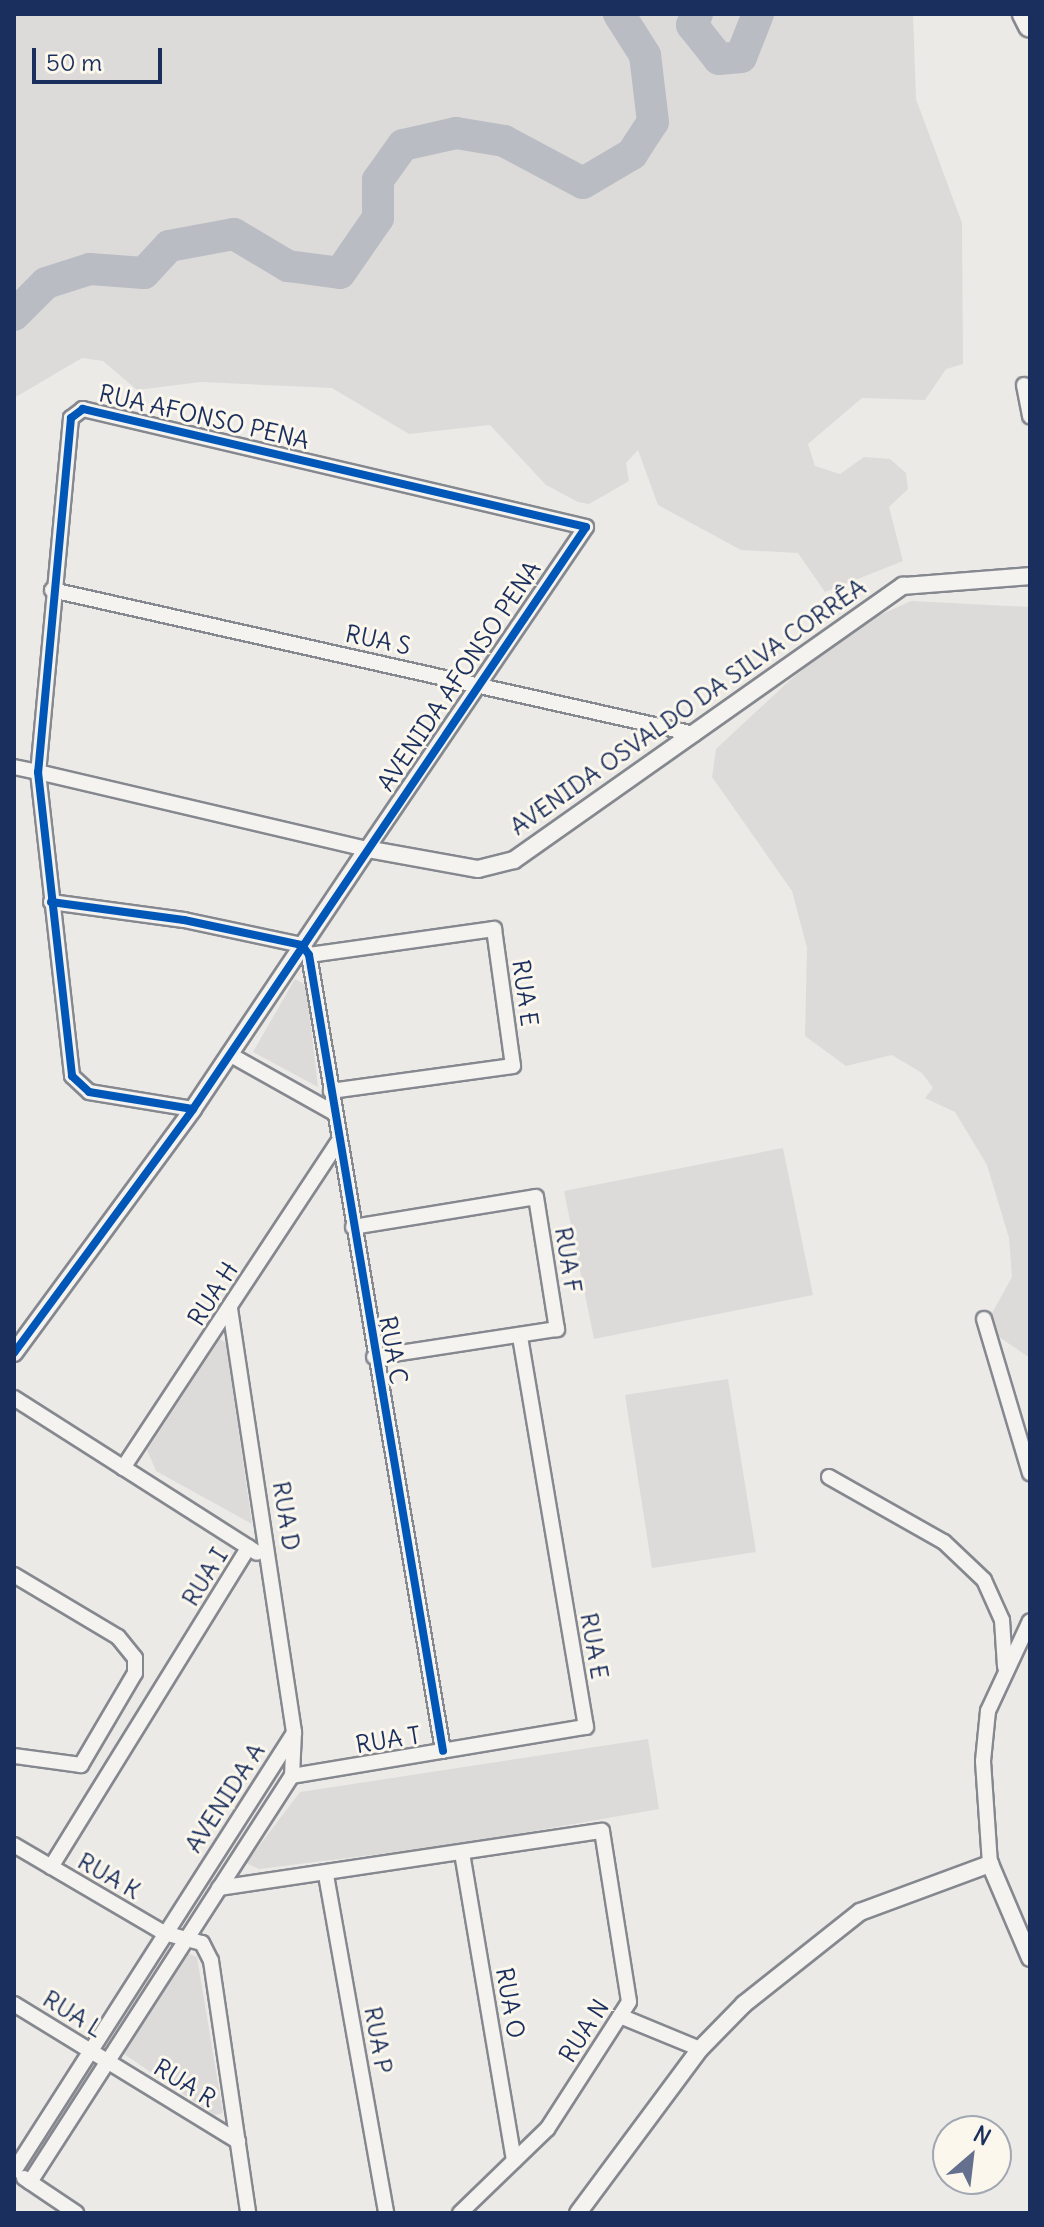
<!DOCTYPE html>
<meta charset="utf-8">
<style>
body{margin:0}
#map{position:relative;width:1044px;height:2227px;overflow:hidden;background:#eceae6;font-family:Delius,sans-serif}
div>[style]{position:absolute}
.green>*{inset:0;background:#dcdbd9}
.river>*{height:32px;margin:-16px;padding:0 16px;transform-origin:16px;border-radius:16px;background:#b9bcc3}
.roads{filter:drop-shadow(2px 0 #85888f) drop-shadow(-2px 0 #85888f) drop-shadow(0 2px #85888f) drop-shadow(0 -2px #85888f)}
.minor>*{height:14px;margin:-7px;padding:0 7px;transform-origin:7px;border-radius:7px;background:#f4f3ef}
.tertiary>*{height:16px;margin:-8px;padding:0 8px;transform-origin:8px;border-radius:8px;background:#f4f3ef}
.primary>*{height:22px;margin:-11px;padding:0 11px;transform-origin:11px;border-radius:11px;background:#f4f3ef}
.cycleway>*{height:8px;margin:-4px;padding:0 4px;transform-origin:4px;border-radius:4px;background:#0057b8}
span{translate:-50% -50%;white-space:nowrap;text-align:center;line-height:1.15;-webkit-text-stroke:6px #fbf7ec;paint-order:stroke}
.street-label{font-size:24px;color:#1b2f5e}
.frame{position:absolute;inset:0;border:16px solid #1b2f5e;pointer-events:none}
.north{position:absolute;left:932px;top:2115px;width:80px;height:80px;box-sizing:border-box;background:#fbf7ec;border:2px solid #a1a7b3;border-radius:50%;rotate:28deg;font-size:22px;font-weight:700;line-height:32px;text-align:center;color:#1b2f5e}
.north::after{content:'';display:block;margin:auto;width:28px;height:36px;background:#64708e;clip-path:polygon(50% 0,100% 100%,50% 72%,0 100%)}
.scale{position:absolute;left:32px;top:48px;width:130px;height:36px;box-sizing:border-box;border:4px solid #1b2f5e;border-top:0;padding-left:10px;font-size:24px;line-height:28px;white-space:nowrap;color:#1b2f5e;-webkit-text-stroke:6px #fbf7ec;paint-order:stroke}
</style>
<div id="map">
<div class="green">
<i style="clip-path:polygon(14px 14px,913px 14px,916px 99px,962px 223px,963px 364px,946px 369px,925px 400px,862px 398px,808px 444px,815px 466px,840px 474px,864px 457px,890px 459px,906px 473px,908px 489px,889px 507px,903px 561px,825px 592px,798px 553px,741px 550px,658px 505px,638px 450px,626px 463px,629px 481px,589px 504px,578px 502px,546px 485px,490px 425px,409px 434px,332px 388px,201px 382px,137px 390px,103px 361px,82px 358px,14px 398px)"></i>
<i style="clip-path:polygon(911px 601px,1030px 607px,1030px 1358px,999px 1337px,991px 1315px,1012px 1277px,1009px 1238px,987px 1165px,955px 1112px,925px 1098px,933px 1088px,922px 1073px,892px 1055px,846px 1066px,805px 1036px,807px 948px,792px 891px,712px 777px,716px 749px,789px 681px,856px 626px)"></i>
<i style="clip-path:polygon(295px 979px,306px 985px,318px 1087px,253px 1052px)"></i>
<i style="clip-path:polygon(783px 1148px,813px 1295px,594px 1339px,564px 1191px)"></i>
<i style="clip-path:polygon(220px 1339px,226px 1343px,252px 1524px,156px 1471px,147px 1450px)"></i>
<i style="clip-path:polygon(728px 1379px,756px 1552px,652px 1568px,625px 1395px)"></i>
<i style="clip-path:polygon(648px 1739px,659px 1809px,460px 1844px,259px 1869px,246px 1863px,300px 1792px)"></i>
<i style="clip-path:polygon(185px 1952px,197px 1957px,223px 2113px,214px 2115px,124px 2054px)"></i>
</div>
<div class="river">
<i style="left:697px;top:14px;width:12px;rotate:114deg"></i>
<i style="left:692px;top:25px;width:43px;rotate:51.5deg"></i>
<i style="left:719px;top:59px;width:22px;rotate:-5deg"></i>
<i style="left:741px;top:57px;width:46px;rotate:-68.4deg"></i>
<i style="left:14px;top:315px;width:45px;rotate:-45deg"></i>
<i style="left:46px;top:283px;width:46px;rotate:-17.7deg"></i>
<i style="left:90px;top:269px;width:54px;rotate:4.2deg"></i>
<i style="left:144px;top:273px;width:37px;rotate:-47deg"></i>
<i style="left:169px;top:246px;width:66px;rotate:-10.5deg"></i>
<i style="left:234px;top:234px;width:63px;rotate:30.7deg"></i>
<i style="left:288px;top:266px;width:52px;rotate:7.7deg"></i>
<i style="left:340px;top:273px;width:67px;rotate:-55.4deg"></i>
<i style="left:378px;top:218px;width:38px;rotate:-90deg"></i>
<i style="left:378px;top:180px;width:43px;rotate:-54.5deg"></i>
<i style="left:403px;top:145px;width:54px;rotate:-12.8deg"></i>
<i style="left:456px;top:133px;width:49px;rotate:9.5deg"></i>
<i style="left:504px;top:141px;width:89px;rotate:28deg"></i>
<i style="left:583px;top:183px;width:57px;rotate:-30.6deg"></i>
<i style="left:632px;top:154px;width:38px;rotate:-57deg"></i>
<i style="left:653px;top:122px;width:67px;rotate:-96.8deg"></i>
<i style="left:645px;top:55px;width:49px;rotate:-122.4deg"></i>
</div>
<div class="roads">
<div class="minor">
<i style="left:1024px;top:385px;width:32px;rotate:79deg"></i>
<i style="left:52px;top:590px;width:658px;rotate:12.64deg"></i>
<i style="left:14px;top:767px;width:25px;rotate:12deg"></i>
<i style="left:38px;top:772px;width:338px;rotate:13.2deg"></i>
<i style="left:367px;top:849px;width:389px;rotate:-55.8deg"></i>
<i style="left:586px;top:527px;width:517px;rotate:-166.8deg"></i>
<i style="left:83px;top:409px;width:15px;rotate:143deg"></i>
<i style="left:71px;top:418px;width:356px;rotate:95.3deg"></i>
<i style="left:38px;top:772px;width:306px;rotate:83.6deg"></i>
<i style="left:72px;top:1076px;width:23px;rotate:43deg"></i>
<i style="left:89px;top:1092px;width:105px;rotate:9.3deg"></i>
<i style="left:51px;top:902px;width:134px;rotate:7.7deg"></i>
<i style="left:184px;top:920px;width:121px;rotate:12deg"></i>
<i style="left:302px;top:945px;width:12px;rotate:55deg"></i>
<i style="left:309px;top:955px;width:807px;rotate:80.44deg"></i>
<i style="left:309px;top:955px;width:187px;rotate:-8deg"></i>
<i style="left:494px;top:929px;width:138px;rotate:82.1deg"></i>
<i style="left:513px;top:1066px;width:184px;rotate:172.2deg"></i>
<i style="left:229px;top:1054px;width:120px;rotate:29.3deg"></i>
<i style="left:353px;top:1227px;width:185px;rotate:-9.3deg"></i>
<i style="left:536px;top:1197px;width:134px;rotate:81deg"></i>
<i style="left:557px;top:1329px;width:185px;rotate:171.3deg"></i>
<i style="left:984px;top:1319px;width:161px;rotate:73.4deg"></i>
<i style="left:14px;top:1398px;width:288px;rotate:32.5deg"></i>
<i style="left:123px;top:1468px;width:391px;rotate:-56.6deg"></i>
<i style="left:829px;top:1477px;width:132px;rotate:29.5deg"></i>
<i style="left:944px;top:1542px;width:55px;rotate:43.5deg"></i>
<i style="left:984px;top:1580px;width:44px;rotate:65.8deg"></i>
<i style="left:1002px;top:1620px;width:47px;rotate:86.3deg"></i>
<i style="left:14px;top:1575px;width:121px;rotate:30.8deg"></i>
<i style="left:118px;top:1637px;width:27px;rotate:51deg"></i>
<i style="left:135px;top:1658px;width:15px;rotate:90deg"></i>
<i style="left:135px;top:1673px;width:107px;rotate:120.4deg"></i>
<i style="left:81px;top:1765px;width:68px;rotate:-172.3deg"></i>
<i style="left:292px;top:1776px;width:298px;rotate:-9.5deg"></i>
<i style="left:586px;top:1727px;width:397px;rotate:-99.6deg"></i>
<i style="left:14px;top:1845px;width:174px;rotate:30.4deg"></i>
<i style="left:164px;top:1933px;width:39px;rotate:15deg"></i>
<i style="left:202px;top:1943px;width:20px;rotate:63deg"></i>
<i style="left:211px;top:1961px;width:255px;rotate:81.6deg"></i>
<i style="left:462px;top:1853px;width:312px;rotate:80.4deg"></i>
<i style="left:990px;top:1864px;width:103px;rotate:-93.9deg"></i>
<i style="left:983px;top:1761px;width:50px;rotate:-84.3deg"></i>
<i style="left:988px;top:1711px;width:99px;rotate:-65deg"></i>
<i style="left:51px;top:1867px;width:376px;rotate:-58.3deg"></i>
<i style="left:326px;top:1875px;width:343px;rotate:79.9deg"></i>
<i style="left:219px;top:1888px;width:387px;rotate:-8.5deg"></i>
<i style="left:602px;top:1831px;width:173px;rotate:81deg"></i>
<i style="left:629px;top:2002px;width:151px;rotate:122.8deg"></i>
<i style="left:547px;top:2129px;width:121px;rotate:136deg"></i>
<i style="left:14px;top:2004px;width:263px;rotate:31.5deg"></i>
<i style="left:620px;top:2016px;width:87px;rotate:22.4deg"></i>
<i style="left:14px;top:2171px;width:520px;rotate:-57.41deg"></i>
<i style="left:24px;top:2178px;width:63px;rotate:33.9deg"></i>
<i style="left:30px;top:2182px;width:483px;rotate:-57.2deg"></i>
<i style="left:292px;top:1776px;width:44px;rotate:-87.4deg"></i>
<i style="left:294px;top:1732px;width:429px;rotate:-98.6deg"></i>
</div>
<div class="tertiary">
<i style="left:14px;top:1353px;width:303px;rotate:-53.7deg"></i>
<i style="left:193px;top:1109px;width:313px;rotate:-56.2deg"></i>
<i style="left:367px;top:849px;width:113px;rotate:10.2deg"></i>
<i style="left:478px;top:869px;width:37px;rotate:-14deg"></i>
<i style="left:514px;top:860px;width:476px;rotate:-35.2deg"></i>
<i style="left:903px;top:586px;width:127px;rotate:-4.5deg"></i>
<i style="left:578px;top:2213px;width:204px;rotate:-53.4deg"></i>
<i style="left:700px;top:2049px;width:63px;rotate:-45.6deg"></i>
<i style="left:744px;top:2004px;width:148px;rotate:-38.4deg"></i>
<i style="left:860px;top:1912px;width:139px;rotate:-20.3deg"></i>
<i style="left:990px;top:1864px;width:102px;rotate:66.9deg"></i>
</div>
<div class="primary">
<i style="left:1024px;top:14px;width:13px;rotate:63deg"></i>
</div>
</div>
<div class="cycleway">
<i style="left:51px;top:902px;width:134px;rotate:7.7deg"></i>
<i style="left:184px;top:920px;width:121px;rotate:12deg"></i>
<i style="left:302px;top:945px;width:12px;rotate:55deg"></i>
<i style="left:309px;top:955px;width:807px;rotate:80.44deg"></i>
<i style="left:14px;top:1353px;width:303px;rotate:-53.7deg"></i>
<i style="left:193px;top:1109px;width:702px;rotate:-55.97deg"></i>
<i style="left:586px;top:527px;width:517px;rotate:-166.8deg"></i>
<i style="left:83px;top:409px;width:15px;rotate:143deg"></i>
<i style="left:71px;top:418px;width:356px;rotate:95.3deg"></i>
<i style="left:38px;top:772px;width:306px;rotate:83.6deg"></i>
<i style="left:72px;top:1076px;width:23px;rotate:43deg"></i>
<i style="left:89px;top:1092px;width:105px;rotate:9.3deg"></i>
</div>
<div class="street-label">
<span style="left:204px;top:417px;rotate:13deg">RUA AFONSO PENA</span>
<span style="left:378px;top:640px;rotate:12deg">RUA S</span>
<span style="left:459px;top:676px;rotate:-56deg">AVENIDA AFONSO PENA</span>
<span style="left:688px;top:707px;rotate:-35deg">AVENIDA OSVALDO DA SILVA CORRÊA</span>
<span style="left:525px;top:993px;rotate:82deg">RUA E</span>
<span style="left:568px;top:1260px;rotate:81deg">RUA F</span>
<span style="left:213px;top:1294px;rotate:-57deg">RUA H</span>
<span style="left:393px;top:1350px;rotate:80deg">RUA C</span>
<span style="left:286px;top:1516px;rotate:81deg">RUA D</span>
<span style="left:205px;top:1577px;rotate:-58deg">RUA I</span>
<span style="left:594px;top:1646px;rotate:80deg">RUA E</span>
<span style="left:388px;top:1740px;rotate:-9deg">RUA T</span>
<span style="left:225px;top:1798px;rotate:-57deg">AVENIDA A</span>
<span style="left:109px;top:1876px;rotate:30deg">RUA K</span>
<span style="left:510px;top:2003px;rotate:80deg">RUA O</span>
<span style="left:73px;top:2014px;rotate:32deg">RUA L</span>
<span style="left:584px;top:2031px;rotate:-57deg">RUA N</span>
<span style="left:378px;top:2040px;rotate:80deg">RUA P</span>
<span style="left:185px;top:2083px;rotate:32deg">RUA R</span>
</div>
<div class="frame"></div>
<div class="north">N</div>
<div class="scale">50 m</div>
</div>
